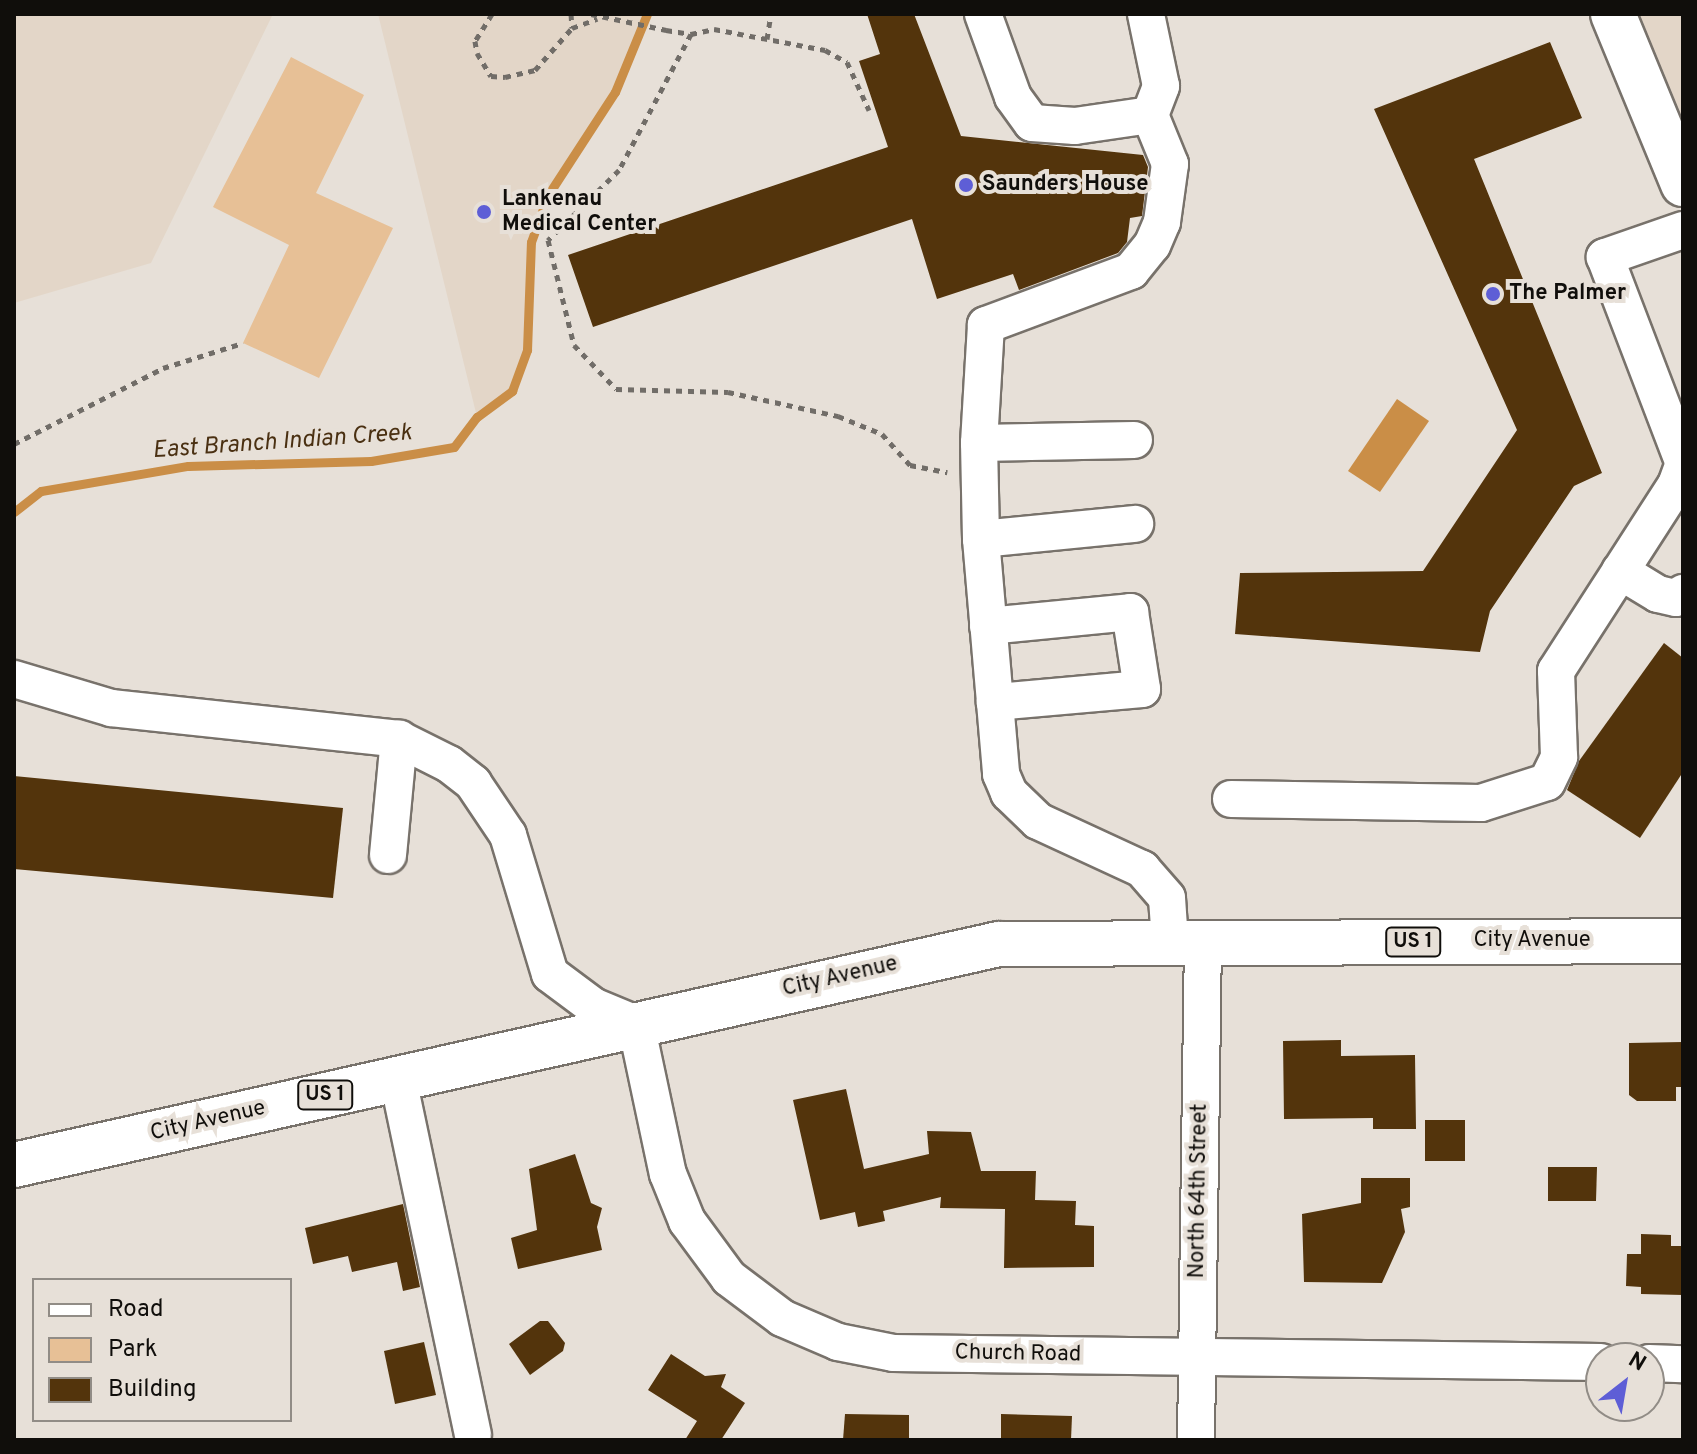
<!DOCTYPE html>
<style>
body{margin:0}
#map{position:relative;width:1697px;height:1454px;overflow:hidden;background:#e7e0d8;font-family:Overpass,sans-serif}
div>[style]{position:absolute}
.built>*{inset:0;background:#e3d6c8}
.green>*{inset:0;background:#e7c096}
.water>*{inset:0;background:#ca8e47}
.stream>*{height:9px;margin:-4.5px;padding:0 4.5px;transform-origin:4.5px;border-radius:4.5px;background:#ca8e47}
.building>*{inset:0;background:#53340c}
.path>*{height:5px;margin-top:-2.5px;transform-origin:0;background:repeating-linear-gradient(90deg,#716d68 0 6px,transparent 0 12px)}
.roads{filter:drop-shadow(2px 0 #78726b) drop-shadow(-2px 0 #78726b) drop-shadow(0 2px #78726b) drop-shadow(0 -2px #78726b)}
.minor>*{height:36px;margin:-18px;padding:0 18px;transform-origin:18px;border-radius:18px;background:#fff}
.highway>*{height:44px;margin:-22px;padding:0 22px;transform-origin:22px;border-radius:22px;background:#fff}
.dots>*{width:22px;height:22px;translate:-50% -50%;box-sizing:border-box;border:4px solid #e7e0d8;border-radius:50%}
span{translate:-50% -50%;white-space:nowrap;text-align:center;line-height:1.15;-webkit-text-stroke:8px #e7e0d8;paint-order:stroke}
.shield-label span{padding:2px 6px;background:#e7e0d8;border:2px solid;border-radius:6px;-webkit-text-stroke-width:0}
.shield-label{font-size:20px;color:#100e0b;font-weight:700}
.poi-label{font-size:22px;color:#100e0b;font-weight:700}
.left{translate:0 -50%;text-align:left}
.street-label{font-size:22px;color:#100e0b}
.water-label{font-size:24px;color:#4a3012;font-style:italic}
.frame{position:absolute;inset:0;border:16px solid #100e0b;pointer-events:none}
.legend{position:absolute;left:32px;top:1278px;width:260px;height:144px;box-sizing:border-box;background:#e7e0d8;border:2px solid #918c86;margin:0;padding:10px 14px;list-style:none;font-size:24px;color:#100e0b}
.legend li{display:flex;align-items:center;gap:16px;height:40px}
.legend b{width:40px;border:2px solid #918c86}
.north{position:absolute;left:1585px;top:1342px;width:80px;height:80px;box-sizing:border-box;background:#e7e0d8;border:2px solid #918c86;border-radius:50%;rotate:31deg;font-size:22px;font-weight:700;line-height:32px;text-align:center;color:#100e0b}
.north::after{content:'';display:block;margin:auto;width:28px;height:36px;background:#5e5ed6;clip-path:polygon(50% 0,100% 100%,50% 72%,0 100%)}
</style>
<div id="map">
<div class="built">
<i style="clip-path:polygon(14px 14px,273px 14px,151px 263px,14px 303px)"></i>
<i style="clip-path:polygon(378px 14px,647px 14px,615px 92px,548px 195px,531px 242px,527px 350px,512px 391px,477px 417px)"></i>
<i style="clip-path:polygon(1613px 14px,1683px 14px,1683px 178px)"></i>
</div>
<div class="green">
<i style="clip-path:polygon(291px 57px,364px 95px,316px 193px,393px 228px,319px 378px,243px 343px,289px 245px,213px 207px)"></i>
</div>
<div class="water">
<i style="clip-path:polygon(1397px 399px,1429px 421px,1380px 492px,1348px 471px)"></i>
</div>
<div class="stream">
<i style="left:14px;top:512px;width:34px;rotate:-38deg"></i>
<i style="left:41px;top:491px;width:149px;rotate:-9.7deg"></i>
<i style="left:188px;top:466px;width:183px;rotate:-1.6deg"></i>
<i style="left:371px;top:461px;width:84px;rotate:-9.6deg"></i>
<i style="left:454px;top:447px;width:38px;rotate:-53deg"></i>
<i style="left:477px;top:417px;width:44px;rotate:-36.6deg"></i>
<i style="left:512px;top:391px;width:44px;rotate:-69.9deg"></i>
<i style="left:527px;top:350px;width:108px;rotate:-87.9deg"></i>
<i style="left:531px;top:242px;width:50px;rotate:-70.1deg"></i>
<i style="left:548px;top:195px;width:123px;rotate:-57deg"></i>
<i style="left:615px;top:92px;width:84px;rotate:-67.7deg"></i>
</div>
<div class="building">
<i style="clip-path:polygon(867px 14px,914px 14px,961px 136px,1143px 155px,1148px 167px,1142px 216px,1130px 218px,1127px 242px,1118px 253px,1019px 290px,1013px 274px,937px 299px,912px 219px,593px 327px,568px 255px,888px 147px,859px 61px,880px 54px)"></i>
<i style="clip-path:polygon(1550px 42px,1582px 118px,1474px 159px,1602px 473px,1574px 486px,1490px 611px,1480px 652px,1235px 634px,1240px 573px,1423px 571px,1517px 430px,1374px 109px)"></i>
<i style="clip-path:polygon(1664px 643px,1683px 658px,1683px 772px,1640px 838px,1567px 790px,1579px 761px)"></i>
<i style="clip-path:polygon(14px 776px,343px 808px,333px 898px,14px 869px)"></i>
<i style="clip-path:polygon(1341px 1040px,1341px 1056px,1415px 1055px,1416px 1129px,1373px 1129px,1373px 1118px,1284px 1119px,1283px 1041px)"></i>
<i style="clip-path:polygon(1683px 1042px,1683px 1087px,1676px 1087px,1676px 1101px,1637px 1101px,1629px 1095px,1629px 1043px)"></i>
<i style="clip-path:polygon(846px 1089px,864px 1169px,929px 1154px,927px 1131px,971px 1132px,981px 1171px,1036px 1171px,1035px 1200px,1076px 1201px,1075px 1225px,1094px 1226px,1094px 1267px,1004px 1268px,1005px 1209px,940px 1208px,941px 1197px,883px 1211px,885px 1221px,858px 1227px,855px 1212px,820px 1220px,793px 1100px)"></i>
<i style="clip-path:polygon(1425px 1120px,1465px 1120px,1465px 1161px,1425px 1161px)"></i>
<i style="clip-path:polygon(575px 1154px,591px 1203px,602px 1208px,597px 1227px,602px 1250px,518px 1269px,511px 1238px,537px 1230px,529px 1169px)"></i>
<i style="clip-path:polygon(1548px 1167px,1597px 1167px,1596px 1201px,1548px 1201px)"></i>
<i style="clip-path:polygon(1361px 1178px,1410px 1178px,1410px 1207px,1401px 1209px,1405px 1232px,1382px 1283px,1304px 1282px,1302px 1214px,1361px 1203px)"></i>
<i style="clip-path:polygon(403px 1204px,420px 1287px,403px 1291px,397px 1262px,352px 1272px,348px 1256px,313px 1264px,305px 1228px)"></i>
<i style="clip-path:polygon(1641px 1234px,1671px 1235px,1671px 1246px,1683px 1246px,1683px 1295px,1641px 1294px,1641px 1287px,1626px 1286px,1627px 1254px,1641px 1254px)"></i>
<i style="clip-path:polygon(540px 1321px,548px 1321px,565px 1343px,563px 1351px,530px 1375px,509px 1344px)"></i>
<i style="clip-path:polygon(424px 1342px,436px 1395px,395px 1404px,384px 1351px)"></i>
<i style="clip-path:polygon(671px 1354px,705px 1376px,726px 1374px,721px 1387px,745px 1403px,721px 1440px,685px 1440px,697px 1421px,648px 1390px)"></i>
<i style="clip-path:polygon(845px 1414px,909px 1415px,909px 1440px,843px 1440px)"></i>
<i style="clip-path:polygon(1001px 1414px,1072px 1416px,1071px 1440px,1001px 1440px)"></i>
</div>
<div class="path">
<i style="left:492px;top:14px;width:32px;rotate:122deg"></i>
<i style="left:475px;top:41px;width:12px;rotate:81deg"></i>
<i style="left:477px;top:53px;width:27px;rotate:59deg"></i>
<i style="left:491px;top:76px;width:14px;rotate:4deg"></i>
<i style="left:505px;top:77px;width:31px;rotate:-13deg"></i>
<i style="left:535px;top:70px;width:56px;rotate:-48.6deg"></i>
<i style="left:572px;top:28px;width:27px;rotate:-20deg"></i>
<i style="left:571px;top:14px;width:14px;rotate:86deg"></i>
<i style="left:591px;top:14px;width:77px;rotate:12deg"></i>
<i style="left:666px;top:30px;width:25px;rotate:9deg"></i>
<i style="left:691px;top:34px;width:24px;rotate:-12deg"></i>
<i style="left:714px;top:29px;width:113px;rotate:10.7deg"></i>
<i style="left:825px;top:50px;width:25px;rotate:29deg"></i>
<i style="left:847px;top:62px;width:53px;rotate:65.4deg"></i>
<i style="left:691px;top:34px;width:154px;rotate:117.9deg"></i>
<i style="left:619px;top:170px;width:100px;rotate:135.4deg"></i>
<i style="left:548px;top:240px;width:108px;rotate:76.1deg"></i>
<i style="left:574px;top:345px;width:61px;rotate:46.3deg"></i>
<i style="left:616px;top:389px;width:112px;rotate:1.5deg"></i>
<i style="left:728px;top:392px;width:113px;rotate:12.3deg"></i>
<i style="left:838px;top:416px;width:48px;rotate:22.2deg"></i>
<i style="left:882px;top:434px;width:42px;rotate:47.9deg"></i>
<i style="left:910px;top:465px;width:38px;rotate:11deg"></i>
<i style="left:767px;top:39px;width:25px;rotate:-81deg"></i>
<i style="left:14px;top:444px;width:167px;rotate:-27deg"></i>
<i style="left:163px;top:368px;width:84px;rotate:-17.4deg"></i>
</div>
<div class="roads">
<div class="minor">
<i style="left:983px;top:14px;width:88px;rotate:70.1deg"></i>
<i style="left:1013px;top:97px;width:32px;rotate:54deg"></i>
<i style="left:1032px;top:123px;width:43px;rotate:4deg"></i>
<i style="left:1075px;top:126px;width:76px;rotate:-8.3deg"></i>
<i style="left:1150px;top:115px;width:31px;rotate:-69deg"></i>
<i style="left:1161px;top:86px;width:74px;rotate:-101.8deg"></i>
<i style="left:1150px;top:115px;width:53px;rotate:67.8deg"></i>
<i style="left:1170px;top:164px;width:59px;rotate:97.9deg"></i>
<i style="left:1162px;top:222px;width:25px;rotate:113deg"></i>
<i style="left:1152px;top:245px;width:33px;rotate:129deg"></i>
<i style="left:1131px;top:271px;width:155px;rotate:159.6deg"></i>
<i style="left:986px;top:325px;width:118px;rotate:93.4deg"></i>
<i style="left:979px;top:443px;width:96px;rotate:88.8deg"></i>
<i style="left:981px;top:539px;width:236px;rotate:85.1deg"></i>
<i style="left:1001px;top:774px;width:21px;rotate:67deg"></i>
<i style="left:1009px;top:793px;width:40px;rotate:44deg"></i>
<i style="left:1038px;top:821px;width:115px;rotate:24.8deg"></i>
<i style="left:1142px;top:869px;width:38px;rotate:49deg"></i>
<i style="left:1167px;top:898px;width:44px;rotate:86.1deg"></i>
<i style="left:1683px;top:230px;width:83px;rotate:160.9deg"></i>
<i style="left:1605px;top:257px;width:218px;rotate:69.1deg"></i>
<i style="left:979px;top:443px;width:155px;rotate:-1.1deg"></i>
<i style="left:981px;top:539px;width:155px;rotate:-5.6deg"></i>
<i style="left:1620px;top:571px;width:44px;rotate:31.2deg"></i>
<i style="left:1658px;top:594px;width:18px;rotate:13deg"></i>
<i style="left:1676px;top:598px;width:9px;rotate:-36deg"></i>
<i style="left:988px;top:626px;width:143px;rotate:-5.6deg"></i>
<i style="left:1130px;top:612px;width:78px;rotate:81.1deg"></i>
<i style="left:1142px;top:689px;width:148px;rotate:174.9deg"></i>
<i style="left:14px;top:679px;width:101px;rotate:16.6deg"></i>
<i style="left:111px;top:708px;width:290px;rotate:6.1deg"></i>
<i style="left:399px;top:739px;width:56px;rotate:26.6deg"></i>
<i style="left:449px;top:764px;width:31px;rotate:38deg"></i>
<i style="left:473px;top:783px;width:63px;rotate:56.1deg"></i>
<i style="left:508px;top:835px;width:145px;rotate:73.2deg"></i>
<i style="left:550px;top:974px;width:54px;rotate:36.7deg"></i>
<i style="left:593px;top:1006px;width:47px;rotate:22.7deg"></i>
<i style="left:636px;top:1024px;width:153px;rotate:78deg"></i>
<i style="left:668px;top:1174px;width:51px;rotate:68deg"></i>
<i style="left:687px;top:1221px;width:71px;rotate:53.6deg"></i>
<i style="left:729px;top:1278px;width:66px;rotate:37deg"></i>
<i style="left:782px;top:1318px;width:61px;rotate:23.2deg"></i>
<i style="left:838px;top:1342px;width:56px;rotate:11.3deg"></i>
<i style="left:893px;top:1353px;width:708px;rotate:0.73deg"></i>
<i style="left:1231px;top:799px;width:250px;rotate:0.9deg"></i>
<i style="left:1481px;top:803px;width:69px;rotate:-17.7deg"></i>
<i style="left:1547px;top:782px;width:28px;rotate:-64deg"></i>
<i style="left:1559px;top:757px;width:86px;rotate:-92deg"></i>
<i style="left:1556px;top:671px;width:221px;rotate:-57.2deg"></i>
<i style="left:1676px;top:485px;width:20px;rotate:-70deg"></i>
<i style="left:388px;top:855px;width:117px;rotate:-84.6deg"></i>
<i style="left:398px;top:1079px;width:363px;rotate:78.1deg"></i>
<i style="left:1649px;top:1363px;width:34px;rotate:2deg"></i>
<i style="left:1196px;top:1440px;width:498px;rotate:-89.2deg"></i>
</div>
<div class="highway">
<i style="left:1613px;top:14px;width:184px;rotate:67.6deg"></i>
<i style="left:14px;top:1165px;width:1009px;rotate:-12.65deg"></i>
<i style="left:999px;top:944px;width:684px;rotate:-0.25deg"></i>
</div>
</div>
<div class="dots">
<i style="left:966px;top:185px;background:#5e5ed6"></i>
<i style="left:484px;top:212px;background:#5e5ed6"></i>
<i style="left:1493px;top:294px;background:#5e5ed6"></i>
</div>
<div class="shield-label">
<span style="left:1413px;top:942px">US 1</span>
<span style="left:325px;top:1095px">US 1</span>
</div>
<div class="poi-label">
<span class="left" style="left:982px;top:185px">Saunders House</span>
<span class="left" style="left:502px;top:212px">Lankenau<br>Medical Center</span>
<span class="left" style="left:1509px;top:294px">The Palmer</span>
</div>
<div class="street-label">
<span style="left:1532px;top:941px">City Avenue</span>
<span style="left:840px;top:977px;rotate:-13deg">City Avenue</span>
<span style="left:208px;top:1121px;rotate:-13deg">City Avenue</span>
<span style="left:1199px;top:1191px;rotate:-89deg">North 64th Street</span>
<span style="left:1018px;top:1354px;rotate:1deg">Church Road</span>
</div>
<div class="water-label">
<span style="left:282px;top:443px;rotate:-4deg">East Branch Indian Creek</span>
</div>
<div class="frame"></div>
<ul class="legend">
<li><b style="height:10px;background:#fff"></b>Road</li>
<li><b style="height:22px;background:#e7c096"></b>Park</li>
<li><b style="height:22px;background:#53340c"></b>Building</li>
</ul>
<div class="north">N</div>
</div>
